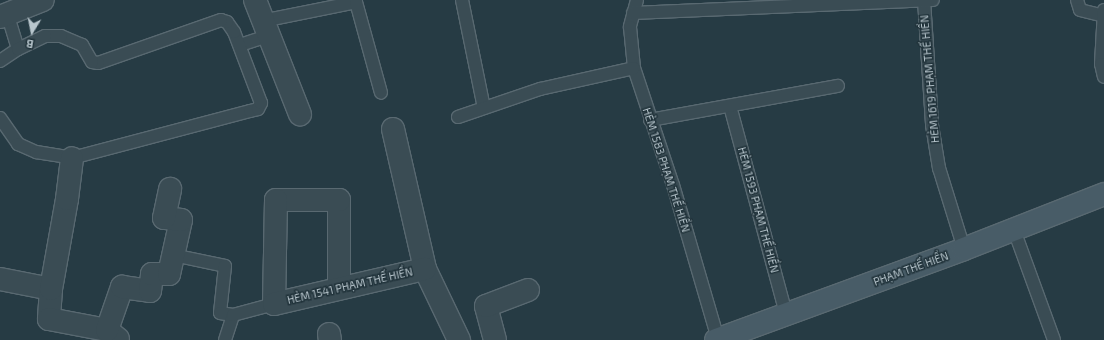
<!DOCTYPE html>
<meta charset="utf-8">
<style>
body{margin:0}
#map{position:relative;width:1104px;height:340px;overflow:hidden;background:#263b44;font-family:"Exo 2",sans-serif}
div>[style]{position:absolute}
.roads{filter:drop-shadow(1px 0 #596971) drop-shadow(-1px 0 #596971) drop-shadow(0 1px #596971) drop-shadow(0 -1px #596971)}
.lane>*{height:12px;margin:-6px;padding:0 6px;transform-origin:6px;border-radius:6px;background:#3a4c54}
.street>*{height:22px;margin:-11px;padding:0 11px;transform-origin:11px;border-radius:11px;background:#3a4c54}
.secondary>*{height:22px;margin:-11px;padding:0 11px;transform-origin:11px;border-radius:11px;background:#485c67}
span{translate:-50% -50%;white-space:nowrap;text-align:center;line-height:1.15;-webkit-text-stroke:3px #1f3139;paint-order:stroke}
.street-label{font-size:11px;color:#b8c6cd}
.north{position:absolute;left:12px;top:12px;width:40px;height:40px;-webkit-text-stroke:3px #1f3139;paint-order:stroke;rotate:190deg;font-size:11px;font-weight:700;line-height:16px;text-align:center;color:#b8c6cd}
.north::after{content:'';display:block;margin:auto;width:14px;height:18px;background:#b8c6cd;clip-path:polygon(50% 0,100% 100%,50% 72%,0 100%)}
</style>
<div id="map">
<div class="roads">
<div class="lane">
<i style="left:462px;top:0;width:110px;rotate:78.5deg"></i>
<i style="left:637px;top:0;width:28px;rotate:105deg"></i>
<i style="left:630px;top:27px;width:41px;rotate:84.4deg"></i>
<i style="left:634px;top:68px;width:123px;rotate:71.6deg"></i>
<i style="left:673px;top:185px;width:160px;rotate:73.7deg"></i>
<i style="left:924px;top:0;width:125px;rotate:86.3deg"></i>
<i style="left:932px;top:125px;width:44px;rotate:80.8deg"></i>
<i style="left:939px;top:168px;width:85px;rotate:72.8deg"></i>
<i style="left:1077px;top:0;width:10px;rotate:73deg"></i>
<i style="left:1080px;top:10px;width:25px;rotate:14deg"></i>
<i style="left:1104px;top:10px;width:54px;rotate:93.2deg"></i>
<i style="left:1101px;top:64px;width:13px;rotate:77deg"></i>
<i style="left:633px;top:13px;width:300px;rotate:-2.5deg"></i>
<i style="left:262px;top:21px;width:96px;rotate:-11.4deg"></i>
<i style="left:356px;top:2px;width:94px;rotate:74.6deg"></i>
<i style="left:240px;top:45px;width:29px;rotate:-18deg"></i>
<i style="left:0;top:61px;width:22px;rotate:-34deg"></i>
<i style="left:18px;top:49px;width:37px;rotate:-107deg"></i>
<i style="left:730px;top:106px;width:215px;rotate:74.9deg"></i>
<i style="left:458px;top:117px;width:87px;rotate:-18.9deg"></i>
<i style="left:540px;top:89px;width:96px;rotate:-12.6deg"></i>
<i style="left:0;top:118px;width:32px;rotate:55deg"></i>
<i style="left:18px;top:144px;width:20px;rotate:24deg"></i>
<i style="left:36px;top:152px;width:36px;rotate:9deg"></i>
<i style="left:72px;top:158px;width:184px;rotate:-14.8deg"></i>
<i style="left:250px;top:111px;width:8px;rotate:-14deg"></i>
<i style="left:258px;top:109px;width:7px;rotate:-63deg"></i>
<i style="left:261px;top:103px;width:76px;rotate:-110.8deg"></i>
<i style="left:234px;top:32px;width:12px;rotate:-125deg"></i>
<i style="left:227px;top:22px;width:6px;rotate:-162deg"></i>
<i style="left:221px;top:20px;width:130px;rotate:160.7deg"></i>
<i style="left:98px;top:63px;width:6px;rotate:-171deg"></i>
<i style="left:92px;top:62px;width:20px;rotate:-120deg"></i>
<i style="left:82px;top:45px;width:23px;rotate:-157deg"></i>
<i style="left:61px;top:36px;width:16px;rotate:180deg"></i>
<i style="left:45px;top:36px;width:30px;rotate:154deg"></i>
<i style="left:650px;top:120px;width:191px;rotate:-10.3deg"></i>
<i style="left:1014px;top:230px;width:117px;rotate:70deg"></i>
<i style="left:173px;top:255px;width:53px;rotate:11.9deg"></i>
<i style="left:225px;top:266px;width:47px;rotate:96.1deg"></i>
<i style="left:220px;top:313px;width:13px;rotate:9deg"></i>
<i style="left:225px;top:340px;width:26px;rotate:-72deg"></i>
<i style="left:233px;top:315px;width:42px;rotate:-15deg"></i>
</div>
<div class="street">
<i style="left:255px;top:0;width:123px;rotate:68.5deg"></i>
<i style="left:0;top:17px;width:46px;rotate:-21.6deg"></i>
<i style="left:393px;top:129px;width:144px;rotate:77.1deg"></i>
<i style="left:425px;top:269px;width:79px;rotate:64.4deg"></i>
<i style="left:0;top:279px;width:52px;rotate:11.1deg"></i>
<i style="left:51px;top:289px;width:30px;rotate:94deg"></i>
<i style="left:49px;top:319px;width:59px;rotate:10.7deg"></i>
<i style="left:107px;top:330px;width:14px;rotate:39deg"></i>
<i style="left:339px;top:287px;width:87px;rotate:-90deg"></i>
<i style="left:339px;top:200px;width:63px;rotate:180deg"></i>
<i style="left:276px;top:200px;width:104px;rotate:91.1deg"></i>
<i style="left:274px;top:304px;width:155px;rotate:-13.1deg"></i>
<i style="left:51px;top:289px;width:91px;rotate:-79.9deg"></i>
<i style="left:67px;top:199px;width:41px;rotate:-83deg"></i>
<i style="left:107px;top:330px;width:46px;rotate:-70.8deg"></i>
<i style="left:122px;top:287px;width:28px;rotate:8deg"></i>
<i style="left:150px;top:291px;width:17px;rotate:-83deg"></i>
<i style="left:152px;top:274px;width:17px"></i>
<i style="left:169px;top:274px;width:55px;rotate:-77.5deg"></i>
<i style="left:181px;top:220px;width:17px;rotate:-173deg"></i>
<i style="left:164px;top:218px;width:30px;rotate:-78deg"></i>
<i style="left:329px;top:334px;width:6px;rotate:81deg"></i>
<i style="left:495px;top:340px;width:35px;rotate:-105deg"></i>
<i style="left:486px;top:306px;width:45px;rotate:-20.9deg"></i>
</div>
<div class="secondary">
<i style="left:716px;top:340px;width:264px;rotate:-20.1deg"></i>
<i style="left:964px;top:249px;width:150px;rotate:-21.4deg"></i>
</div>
</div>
<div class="street-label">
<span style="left:930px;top:79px;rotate:-95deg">HẺM 1619 PHẠM THẾ HIỂN</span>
<span style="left:666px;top:170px;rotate:72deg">HẺM 1583 PHẠM THẾ HIỂN</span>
<span style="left:758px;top:210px;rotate:75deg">HẺM 1593 PHẠM THẾ HIỂN</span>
<span style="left:911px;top:269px;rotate:-20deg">PHẠM THẾ HIỂN</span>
<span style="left:350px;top:286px;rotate:-13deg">HẺM 1541 PHẠM THẾ HIỂN</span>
</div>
<div class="north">B</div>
</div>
